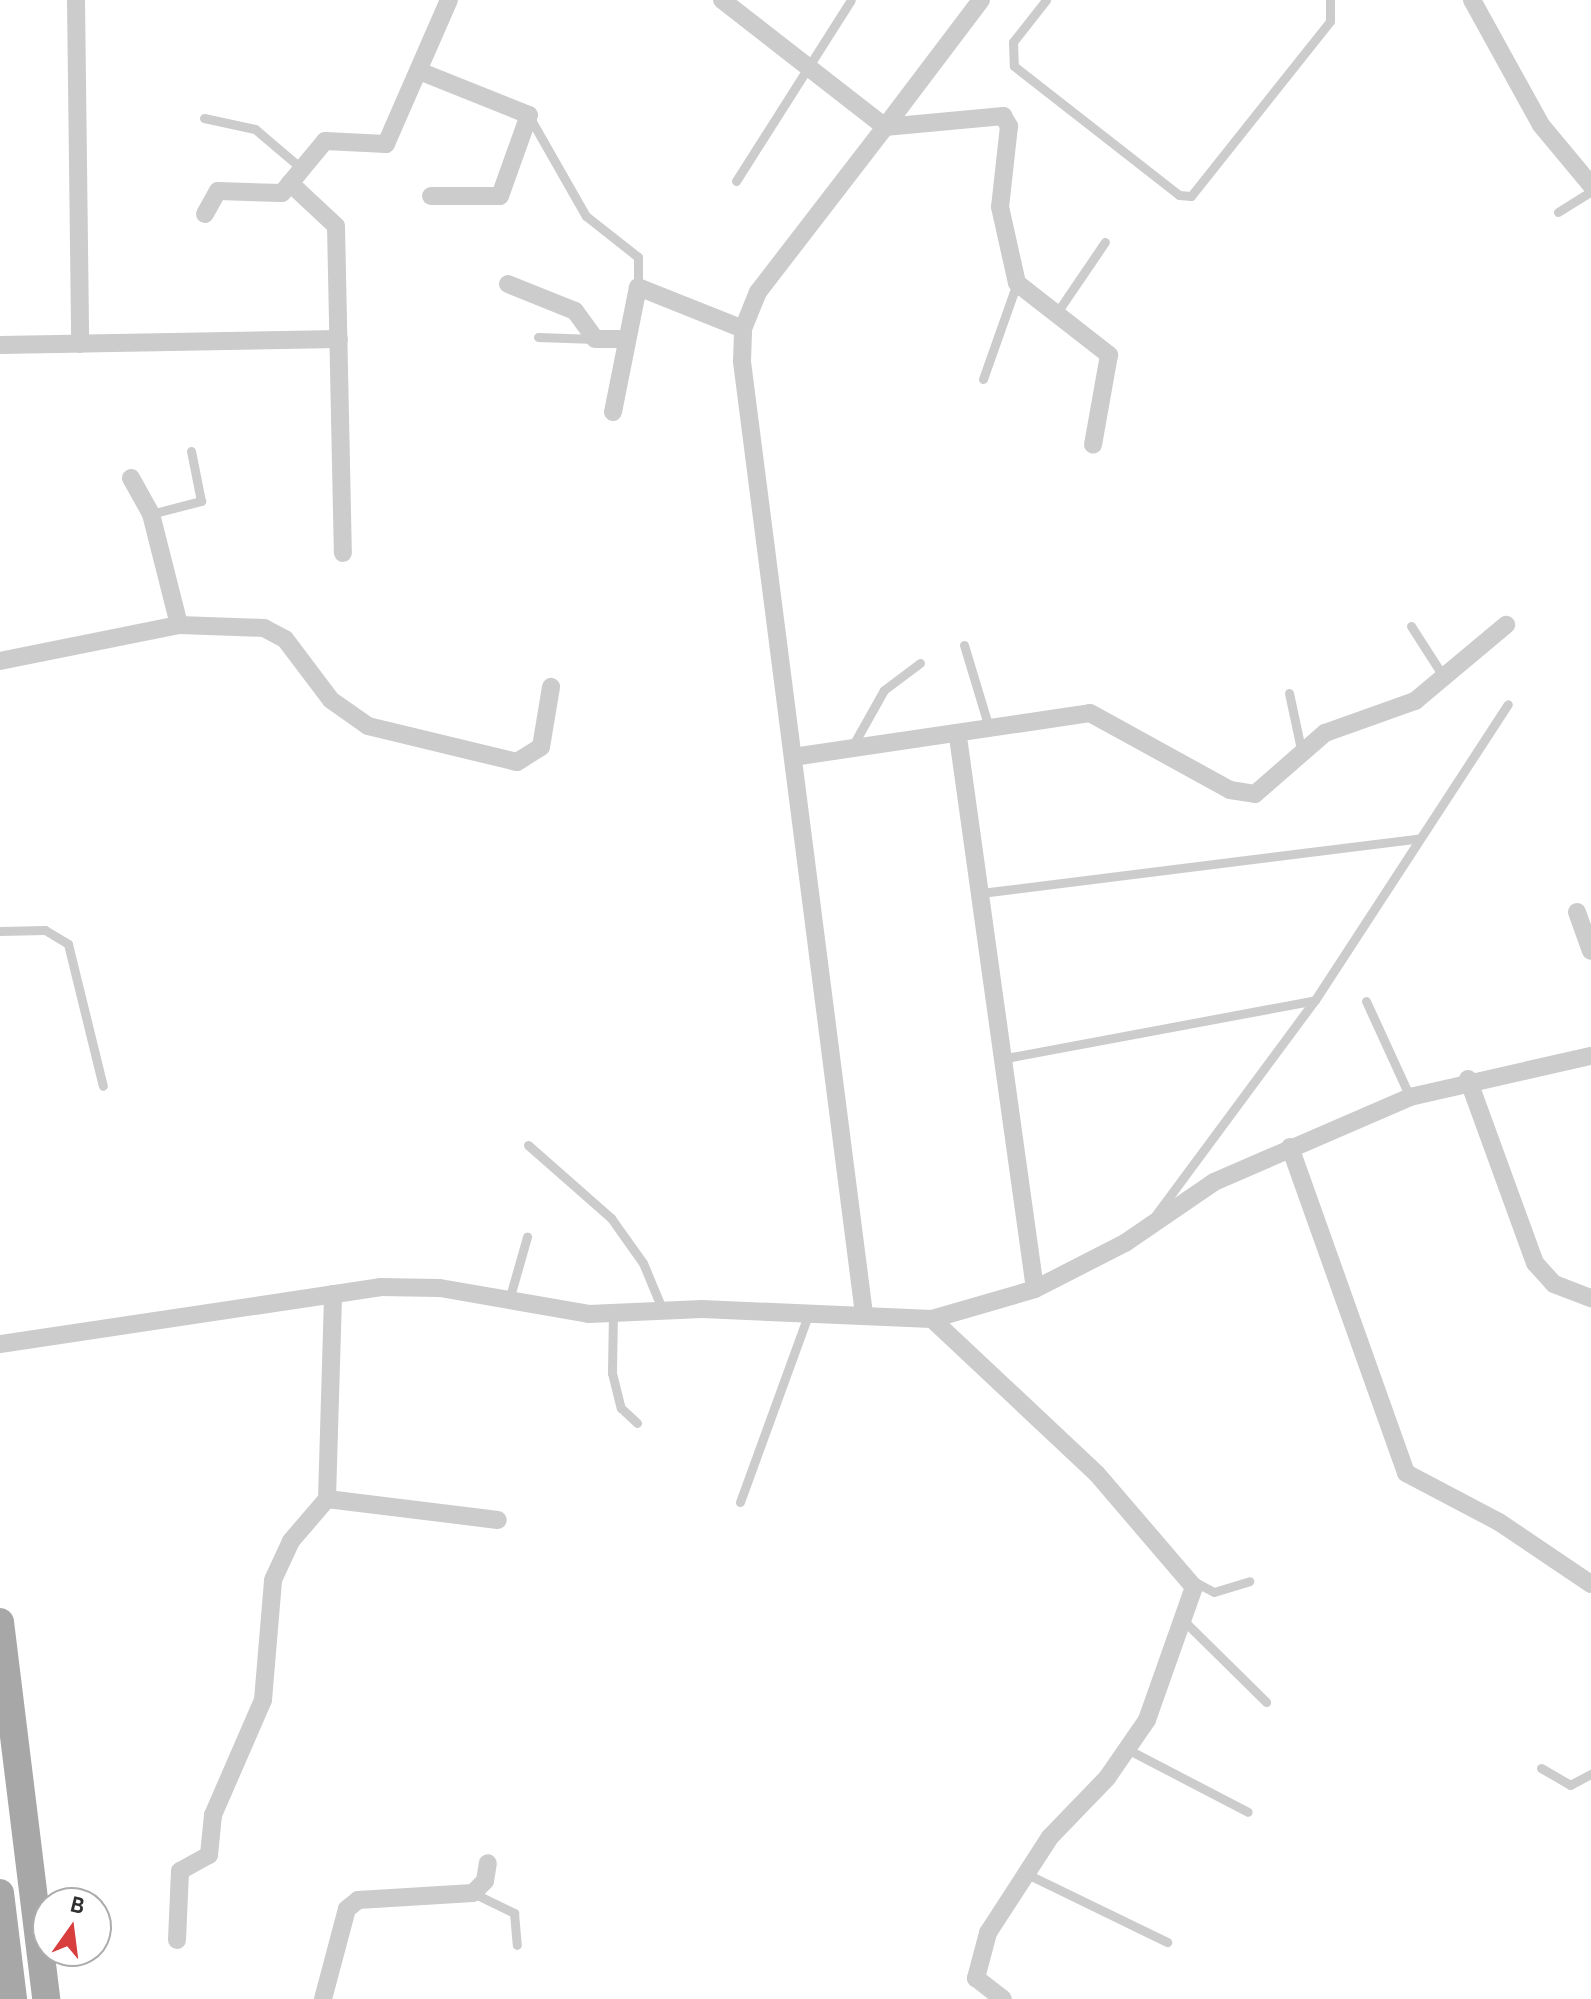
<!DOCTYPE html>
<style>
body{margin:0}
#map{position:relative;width:1591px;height:1999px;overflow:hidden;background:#fff;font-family:Cabin,sans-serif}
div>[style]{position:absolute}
.service>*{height:9px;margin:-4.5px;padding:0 4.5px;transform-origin:4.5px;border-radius:4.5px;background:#ccc}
.minor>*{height:18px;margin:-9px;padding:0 9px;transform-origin:9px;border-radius:9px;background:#ccc}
.primary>*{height:28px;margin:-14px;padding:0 14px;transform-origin:14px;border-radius:14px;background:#a7a7a7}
span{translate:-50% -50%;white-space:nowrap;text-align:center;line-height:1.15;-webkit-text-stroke:8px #fff;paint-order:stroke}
.north{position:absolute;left:32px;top:1887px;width:80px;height:80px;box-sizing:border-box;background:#fff;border:2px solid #acacac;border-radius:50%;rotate:14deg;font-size:22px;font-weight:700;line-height:32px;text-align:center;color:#2f2f2f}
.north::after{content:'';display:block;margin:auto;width:28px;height:36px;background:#d93e3f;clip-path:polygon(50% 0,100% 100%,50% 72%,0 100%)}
</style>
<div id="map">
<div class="service">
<i style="left:1046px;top:0;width:53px;rotate:128.2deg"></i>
<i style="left:1013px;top:42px;width:24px;rotate:88deg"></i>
<i style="left:1014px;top:66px;width:209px;rotate:38deg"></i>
<i style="left:1179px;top:195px;width:12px;rotate:5deg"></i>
<i style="left:1191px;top:196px;width:223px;rotate:-51.5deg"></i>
<i style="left:1330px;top:21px;width:21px;rotate:-90deg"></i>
<i style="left:204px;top:118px;width:52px;rotate:12.2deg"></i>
<i style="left:255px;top:129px;width:60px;rotate:40.3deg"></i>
<i style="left:530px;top:118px;width:113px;rotate:60.3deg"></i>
<i style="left:586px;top:216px;width:66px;rotate:38.3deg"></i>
<i style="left:638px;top:257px;width:30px;rotate:90deg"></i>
<i style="left:736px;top:181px;width:214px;rotate:-57.6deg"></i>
<i style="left:1558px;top:212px;width:39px;rotate:-32deg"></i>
<i style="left:1056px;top:314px;width:87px;rotate:-55.8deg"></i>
<i style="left:538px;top:337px;width:57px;rotate:2deg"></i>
<i style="left:983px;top:379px;width:102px;rotate:-70.5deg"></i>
<i style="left:151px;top:514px;width:52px;rotate:-14.6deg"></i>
<i style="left:201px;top:501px;width:51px;rotate:-101.3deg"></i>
<i style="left:1411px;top:626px;width:63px;rotate:57.3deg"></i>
<i style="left:964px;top:645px;width:87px;rotate:73.2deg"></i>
<i style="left:1289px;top:693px;width:57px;rotate:77.9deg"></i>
<i style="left:852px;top:747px;width:65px;rotate:-60.7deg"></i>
<i style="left:884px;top:690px;width:45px;rotate:-36.9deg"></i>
<i style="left:981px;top:893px;width:442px;rotate:-7.1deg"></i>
<i style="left:0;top:931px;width:45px;rotate:-1.3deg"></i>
<i style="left:45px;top:930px;width:27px;rotate:31deg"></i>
<i style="left:68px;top:944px;width:146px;rotate:76.2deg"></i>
<i style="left:1366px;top:1001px;width:106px;rotate:65.4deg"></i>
<i style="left:1001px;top:1059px;width:319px;rotate:-10.6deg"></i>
<i style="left:528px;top:1145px;width:111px;rotate:41.3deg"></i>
<i style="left:611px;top:1218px;width:55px;rotate:54.6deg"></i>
<i style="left:643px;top:1263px;width:52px;rotate:67.4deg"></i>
<i style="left:1155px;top:1216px;width:269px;rotate:-53.5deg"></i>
<i style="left:1315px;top:1000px;width:353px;rotate:-56.9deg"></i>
<i style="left:509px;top:1300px;width:66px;rotate:-74.1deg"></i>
<i style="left:613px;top:1313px;width:60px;rotate:91deg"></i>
<i style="left:612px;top:1373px;width:36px;rotate:76deg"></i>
<i style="left:621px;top:1408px;width:22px;rotate:43deg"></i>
<i style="left:740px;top:1502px;width:202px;rotate:-70deg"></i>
<i style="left:1195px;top:1582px;width:21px;rotate:28deg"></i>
<i style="left:1214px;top:1592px;width:37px;rotate:-17deg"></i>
<i style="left:1185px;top:1622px;width:114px;rotate:44.6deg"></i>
<i style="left:1127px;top:1749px;width:136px;rotate:27.5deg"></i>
<i style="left:1541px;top:1768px;width:34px;rotate:30deg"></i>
<i style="left:1570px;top:1785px;width:24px;rotate:-28deg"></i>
<i style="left:1027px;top:1874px;width:156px;rotate:25.9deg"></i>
<i style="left:473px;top:1893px;width:46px;rotate:26deg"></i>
<i style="left:514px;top:1913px;width:32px;rotate:85deg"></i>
</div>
<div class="minor">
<i style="left:76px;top:0;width:344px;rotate:89.3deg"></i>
<i style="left:722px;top:0;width:207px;rotate:37.9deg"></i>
<i style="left:885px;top:127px;width:159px;rotate:-52.9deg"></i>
<i style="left:1472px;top:0;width:143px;rotate:61.1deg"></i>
<i style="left:1541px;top:125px;width:78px;rotate:50.2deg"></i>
<i style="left:419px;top:71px;width:118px;rotate:21.8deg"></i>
<i style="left:529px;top:115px;width:86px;rotate:109.7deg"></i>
<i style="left:500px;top:196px;width:69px;rotate:180deg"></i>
<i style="left:290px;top:183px;width:63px;rotate:43.1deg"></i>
<i style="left:336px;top:226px;width:327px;rotate:88.8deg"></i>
<i style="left:205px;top:214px;width:26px;rotate:-61deg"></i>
<i style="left:218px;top:191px;width:64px;rotate:1.8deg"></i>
<i style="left:282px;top:193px;width:67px;rotate:-50.4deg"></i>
<i style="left:325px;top:141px;width:61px;rotate:2.8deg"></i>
<i style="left:386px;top:144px;width:157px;rotate:-66.4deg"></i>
<i style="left:508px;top:284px;width:72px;rotate:21.9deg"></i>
<i style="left:575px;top:311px;width:34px;rotate:54deg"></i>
<i style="left:595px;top:339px;width:30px"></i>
<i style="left:0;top:345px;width:339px;rotate:-1deg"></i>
<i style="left:613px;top:412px;width:127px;rotate:-78.7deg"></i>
<i style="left:638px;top:287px;width:113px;rotate:21.8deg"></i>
<i style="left:131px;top:478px;width:41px;rotate:60.9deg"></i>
<i style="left:151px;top:514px;width:114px;rotate:75.8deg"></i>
<i style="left:0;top:661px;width:183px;rotate:-11.4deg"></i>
<i style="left:179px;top:625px;width:85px;rotate:2deg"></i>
<i style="left:264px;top:628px;width:24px;rotate:28deg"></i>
<i style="left:285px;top:639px;width:76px;rotate:53deg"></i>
<i style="left:331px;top:700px;width:45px;rotate:35.1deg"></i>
<i style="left:368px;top:726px;width:153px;rotate:13.6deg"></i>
<i style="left:517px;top:762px;width:28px;rotate:-32deg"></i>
<i style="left:541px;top:747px;width:61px;rotate:-80.5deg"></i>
<i style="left:958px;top:737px;width:557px;rotate:82.06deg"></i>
<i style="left:793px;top:757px;width:300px;rotate:-8.4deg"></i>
<i style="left:1090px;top:713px;width:160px;rotate:28.8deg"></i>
<i style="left:1230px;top:790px;width:25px;rotate:9deg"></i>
<i style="left:1255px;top:794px;width:93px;rotate:-41.1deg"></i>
<i style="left:1325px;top:733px;width:96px;rotate:-19.6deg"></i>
<i style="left:1415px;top:701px;width:119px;rotate:-39.9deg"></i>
<i style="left:1577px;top:912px;width:41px;rotate:70.3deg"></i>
<i style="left:1468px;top:1079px;width:196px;rotate:70deg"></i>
<i style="left:1535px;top:1263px;width:28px;rotate:48deg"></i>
<i style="left:1554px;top:1284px;width:40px;rotate:21deg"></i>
<i style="left:1290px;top:1147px;width:346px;rotate:70.4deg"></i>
<i style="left:1406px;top:1473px;width:105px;rotate:27.8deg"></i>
<i style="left:1499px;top:1522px;width:111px;rotate:34deg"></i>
<i style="left:864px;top:1314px;width:961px;rotate:-97.3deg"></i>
<i style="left:742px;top:361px;width:32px;rotate:-88deg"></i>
<i style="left:743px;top:329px;width:40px;rotate:-68deg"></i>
<i style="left:758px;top:292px;width:208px;rotate:-52.4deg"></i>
<i style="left:885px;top:127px;width:119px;rotate:-5.3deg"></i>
<i style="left:1003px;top:116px;width:12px;rotate:59deg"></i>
<i style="left:1009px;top:126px;width:81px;rotate:96.3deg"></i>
<i style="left:1000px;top:207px;width:78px;rotate:77.4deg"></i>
<i style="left:1017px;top:283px;width:117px;rotate:38deg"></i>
<i style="left:1109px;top:355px;width:91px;rotate:100.1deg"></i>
<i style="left:932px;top:1319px;width:226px;rotate:43.2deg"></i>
<i style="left:1097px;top:1474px;width:149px;rotate:49.4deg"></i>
<i style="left:1194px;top:1587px;width:141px;rotate:109.5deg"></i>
<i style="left:1147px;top:1720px;width:70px;rotate:124.6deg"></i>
<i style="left:1107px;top:1778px;width:82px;rotate:134deg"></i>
<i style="left:1050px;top:1837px;width:114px;rotate:122.9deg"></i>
<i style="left:988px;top:1933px;width:47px;rotate:104.9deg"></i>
<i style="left:976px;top:1978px;width:34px;rotate:38deg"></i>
<i style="left:0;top:1344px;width:384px;rotate:-8.5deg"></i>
<i style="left:380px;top:1287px;width:60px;rotate:1deg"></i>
<i style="left:440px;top:1288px;width:151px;rotate:9.9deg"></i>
<i style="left:589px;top:1314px;width:113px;rotate:-2.5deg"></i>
<i style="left:702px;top:1309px;width:230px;rotate:2.5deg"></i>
<i style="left:932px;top:1319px;width:107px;rotate:-16.2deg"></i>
<i style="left:1035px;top:1289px;width:101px;rotate:-27.1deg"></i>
<i style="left:1125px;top:1243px;width:108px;rotate:-34.4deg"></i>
<i style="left:1214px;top:1182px;width:214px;rotate:-23.4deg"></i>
<i style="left:1410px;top:1097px;width:186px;rotate:-12.8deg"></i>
<i style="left:327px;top:1499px;width:172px;rotate:7deg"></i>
<i style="left:177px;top:1940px;width:69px;rotate:-87.5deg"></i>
<i style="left:180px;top:1871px;width:33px;rotate:-29deg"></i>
<i style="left:209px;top:1855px;width:40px;rotate:-84.3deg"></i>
<i style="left:213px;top:1815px;width:125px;rotate:-66.5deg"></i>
<i style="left:263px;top:1700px;width:120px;rotate:-85.2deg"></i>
<i style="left:273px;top:1580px;width:43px;rotate:-65.2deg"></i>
<i style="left:291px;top:1541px;width:55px;rotate:-49.4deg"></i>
<i style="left:327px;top:1499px;width:205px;rotate:-88.3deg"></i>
<i style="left:323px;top:1999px;width:93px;rotate:-75.1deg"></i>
<i style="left:347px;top:1909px;width:14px;rotate:-39deg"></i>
<i style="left:358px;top:1900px;width:115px;rotate:-3.5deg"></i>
<i style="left:473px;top:1893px;width:17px;rotate:-45deg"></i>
<i style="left:485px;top:1881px;width:18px;rotate:-81deg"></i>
</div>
<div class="primary">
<i style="left:0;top:1622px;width:380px;rotate:83deg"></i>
<i style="left:0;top:1893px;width:107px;rotate:83deg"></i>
</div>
<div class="north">B</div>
</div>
